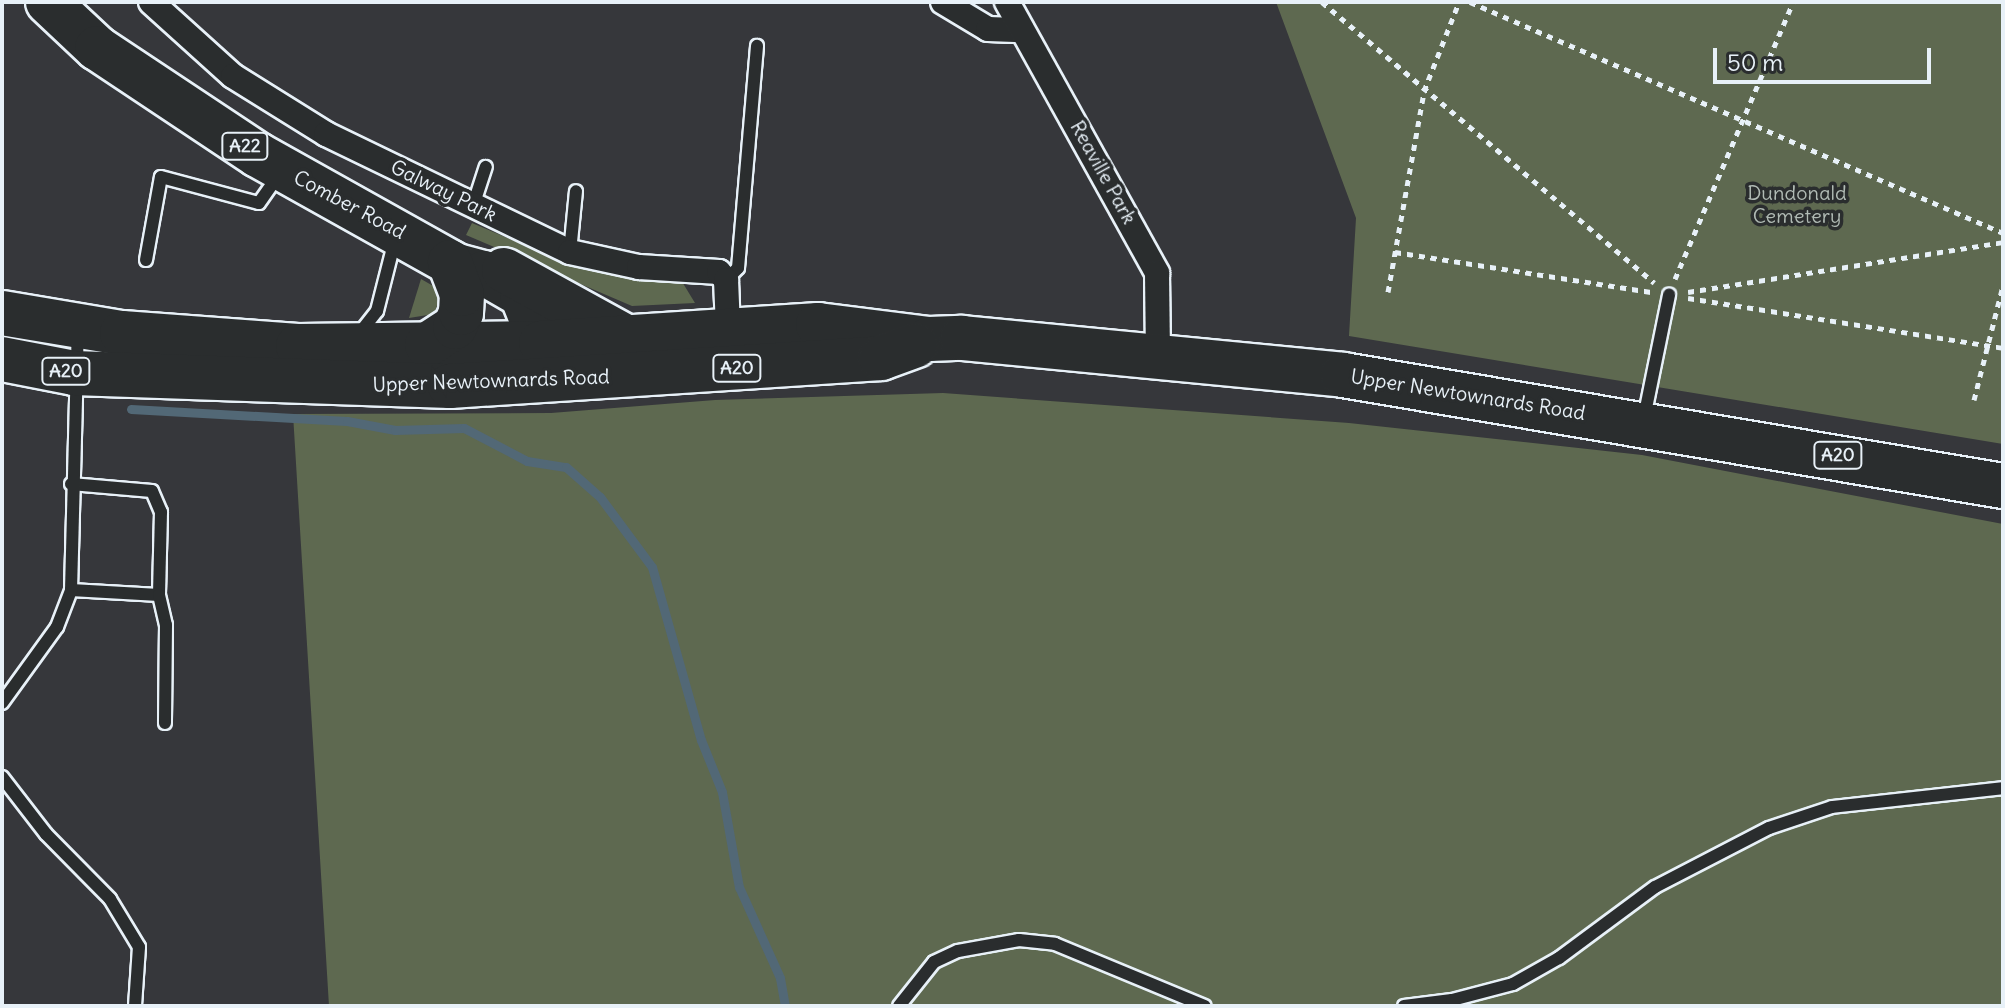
<!DOCTYPE html>
<style>
body{margin:0}
#map{position:relative;width:2005px;height:1008px;overflow:hidden;background:#36373b;font-family:Delius,sans-serif}
div>[style]{position:absolute}
.green>*{inset:0;background:#5e6950}
.stream>*{height:9px;margin:-4.5px;padding:0 4.5px;transform-origin:4.5px;border-radius:4.5px;background:#526876}
.path>*{height:5px;margin-top:-2.5px;transform-origin:0;background:repeating-linear-gradient(90deg,#e8f1f8 0 6px,transparent 0 12px)}
.roads{filter:drop-shadow(2px 0 #e8f1f8) drop-shadow(-2px 0 #e8f1f8) drop-shadow(0 2px #e8f1f8) drop-shadow(0 -2px #e8f1f8)}
.lane>*{height:12px;margin:-6px;padding:0 6px;transform-origin:6px;border-radius:6px;background:#2a2d2e}
.street>*{height:24px;margin:-12px;padding:0 12px;transform-origin:12px;border-radius:12px;background:#2a2d2e}
.highway>*{height:44px;margin:-22px;padding:0 22px;transform-origin:22px;border-radius:22px;background:#2a2d2e}
span{translate:-50% -50%;white-space:nowrap;text-align:center;line-height:1.15;-webkit-text-stroke:7px #2a2d2e;paint-order:stroke}
.shield-label span{padding:2px 6px;background:#2a2d2e;border:2px solid;border-radius:6px;-webkit-text-stroke-width:0}
.shield-label{font-size:18px;color:#e8f1f8;font-weight:700}
.street-label{font-size:20px;color:#e8f1f8}
.park-label{font-size:20px;color:#b1bbb5}
.frame{position:absolute;inset:0;border:4px solid #e8f1f8;pointer-events:none}
.scale{position:absolute;left:1713px;top:48px;width:218px;height:36px;box-sizing:border-box;border:4px solid #e8f1f8;border-top:0;padding-left:10px;font-size:24px;line-height:28px;white-space:nowrap;color:#e8f1f8;-webkit-text-stroke:6px #2a2d2e;paint-order:stroke}
</style>
<div id="map">
<div class="green">
<i style="clip-path:polygon(1276px 2px,2003px 2px,2003px 444px,1349px 336px,1356px 218px)"></i>
<i style="clip-path:polygon(472px 223px,576px 267px,681px 280px,695px 303px,632px 306px,466px 235px)"></i>
<i style="clip-path:polygon(421px 279px,435px 287px,439px 300px,434px 314px,409px 318px)"></i>
<i style="clip-path:polygon(943px 393px,1349px 423px,1642px 455px,2003px 524px,2003px 1006px,329px 1006px,293px 414px,551px 413px,715px 400px)"></i>
</div>
<div class="stream">
<i style="left:131px;top:409px;width:216px;rotate:3.2deg"></i>
<i style="left:347px;top:421px;width:49px;rotate:10.6deg"></i>
<i style="left:395px;top:430px;width:69px;rotate:-1.7deg"></i>
<i style="left:464px;top:428px;width:71px;rotate:27.6deg"></i>
<i style="left:527px;top:461px;width:39px;rotate:9deg"></i>
<i style="left:566px;top:467px;width:45px;rotate:41.4deg"></i>
<i style="left:600px;top:497px;width:87px;rotate:53.4deg"></i>
<i style="left:652px;top:567px;width:180px;rotate:74.2deg"></i>
<i style="left:701px;top:740px;width:56px;rotate:68deg"></i>
<i style="left:722px;top:792px;width:97px;rotate:79.9deg"></i>
<i style="left:739px;top:887px;width:100px;rotate:65.7deg"></i>
<i style="left:780px;top:978px;width:28px;rotate:80deg"></i>
</div>
<div class="path">
<i style="left:1322px;top:2px;width:435px;rotate:40.2deg"></i>
<i style="left:1470px;top:2px;width:581px;rotate:23.43deg"></i>
<i style="left:1395px;top:252px;width:259px;rotate:8.9deg"></i>
<i style="left:1675px;top:279px;width:301px;rotate:-66.9deg"></i>
<i style="left:1388px;top:292px;width:204px;rotate:-79.8deg"></i>
<i style="left:1424px;top:91px;width:96px;rotate:-68.5deg"></i>
<i style="left:1688px;top:292px;width:319px;rotate:-9deg"></i>
<i style="left:1688px;top:298px;width:319px;rotate:9deg"></i>
<i style="left:1974px;top:400px;width:119px;rotate:-75.8deg"></i>
</div>
<div class="roads">
<div class="lane">
<i style="left:474px;top:203px;width:38px;rotate:-72deg"></i>
<i style="left:570px;top:252px;width:61px;rotate:-84.4deg"></i>
<i style="left:146px;top:260px;width:84px;rotate:-79.8deg"></i>
<i style="left:161px;top:177px;width:101px;rotate:14.9deg"></i>
<i style="left:259px;top:203px;width:35px;rotate:-55deg"></i>
<i style="left:726px;top:280px;width:17px;rotate:-45deg"></i>
<i style="left:738px;top:268px;width:223px;rotate:-85.1deg"></i>
<i style="left:359px;top:334px;width:29px;rotate:-52deg"></i>
<i style="left:377px;top:311px;width:73px;rotate:-75.8deg"></i>
<i style="left:1644px;top:418px;width:126px;rotate:-78.5deg"></i>
<i style="left:71px;top:484px;width:81px;rotate:4.9deg"></i>
<i style="left:152px;top:491px;width:23px;rotate:67deg"></i>
<i style="left:161px;top:512px;width:83px;rotate:91.4deg"></i>
<i style="left:71px;top:590px;width:88px;rotate:3.3deg"></i>
<i style="left:159px;top:595px;width:31px;rotate:77deg"></i>
<i style="left:166px;top:625px;width:98px;rotate:90.6deg"></i>
<i style="left:2px;top:703px;width:94px;rotate:-54.1deg"></i>
<i style="left:57px;top:627px;width:40px;rotate:-69deg"></i>
<i style="left:71px;top:590px;width:259px;rotate:-88.5deg"></i>
<i style="left:2px;top:777px;width:72px;rotate:52.3deg"></i>
<i style="left:46px;top:834px;width:91px;rotate:45.4deg"></i>
<i style="left:110px;top:899px;width:56px;rotate:58.9deg"></i>
<i style="left:139px;top:947px;width:59px;rotate:93.9deg"></i>
<i style="left:899px;top:1006px;width:56px;rotate:-51.5deg"></i>
<i style="left:934px;top:962px;width:26px;rotate:-25deg"></i>
<i style="left:958px;top:951px;width:62px;rotate:-10.2deg"></i>
<i style="left:1019px;top:940px;width:36px;rotate:6deg"></i>
<i style="left:1055px;top:944px;width:162px;rotate:22.5deg"></i>
<i style="left:1404px;top:1006px;width:48px;rotate:-7.1deg"></i>
<i style="left:1452px;top:1000px;width:63px;rotate:-14.7deg"></i>
<i style="left:1513px;top:984px;width:53px;rotate:-29.5deg"></i>
<i style="left:1559px;top:958px;width:119px;rotate:-36.5deg"></i>
<i style="left:1655px;top:887px;width:128px;rotate:-27.4deg"></i>
<i style="left:1769px;top:828px;width:66px;rotate:-18.4deg"></i>
<i style="left:1832px;top:807px;width:172px;rotate:-6.3deg"></i>
</div>
<div class="street">
<i style="left:151px;top:2px;width:110px;rotate:42.1deg"></i>
<i style="left:233px;top:76px;width:110px;rotate:31.9deg"></i>
<i style="left:326px;top:134px;width:271px;rotate:25.8deg"></i>
<i style="left:570px;top:252px;width:71px;rotate:12.3deg"></i>
<i style="left:639px;top:267px;width:80px;rotate:3.6deg"></i>
<i style="left:719px;top:272px;width:11px;rotate:49deg"></i>
<i style="left:726px;top:280px;width:47px;rotate:87.6deg"></i>
<i style="left:943px;top:2px;width:52px;rotate:31deg"></i>
<i style="left:988px;top:29px;width:34px;rotate:2deg"></i>
<i style="left:1007px;top:2px;width:310px;rotate:61deg"></i>
<i style="left:1157px;top:273px;width:82px;rotate:89.3deg"></i>
</div>
<div class="highway">
<i style="left:48px;top:2px;width:67px;rotate:43.2deg"></i>
<i style="left:97px;top:48px;width:193px;rotate:33.6deg"></i>
<i style="left:258px;top:155px;width:228px;rotate:29.2deg"></i>
<i style="left:457px;top:266px;width:28px;rotate:15deg"></i>
<i style="left:484px;top:273px;width:44px;rotate:30.1deg"></i>
<i style="left:522px;top:295px;width:52px;rotate:68.4deg"></i>
<i style="left:541px;top:343px;width:26px;rotate:90deg"></i>
<i style="left:504px;top:270px;width:135px;rotate:28.8deg"></i>
<i style="left:2px;top:313px;width:122px;rotate:9.5deg"></i>
<i style="left:122px;top:333px;width:176px;rotate:4.2deg"></i>
<i style="left:298px;top:346px;width:243px;rotate:-0.7deg"></i>
<i style="left:541px;top:343px;width:278px;rotate:-3.7deg"></i>
<i style="left:818px;top:325px;width:112px;rotate:7.2deg"></i>
<i style="left:929px;top:339px;width:33px;rotate:-2deg"></i>
<i style="left:962px;top:338px;width:383px;rotate:5.5deg"></i>
<i style="left:1343px;top:375px;width:669px;rotate:9.55deg"></i>
<i style="left:427px;top:345px;width:33px;rotate:-33deg"></i>
<i style="left:455px;top:327px;width:15px;rotate:-67deg"></i>
<i style="left:461px;top:313px;width:19px;rotate:-87deg"></i>
<i style="left:462px;top:294px;width:34px;rotate:-111deg"></i>
<i style="left:2px;top:359px;width:73px;rotate:11deg"></i>
<i style="left:74px;top:373px;width:376px;rotate:2deg"></i>
<i style="left:450px;top:386px;width:432px;rotate:-3.7deg"></i>
<i style="left:881px;top:358px;width:37px;rotate:-20deg"></i>
</div>
</div>
<div class="shield-label">
<span style="left:245px;top:146px">A22</span>
<span style="left:737px;top:368px">A20</span>
<span style="left:66px;top:371px">A20</span>
<span style="left:1838px;top:455px">A20</span>
</div>
<div class="street-label">
<span style="left:1104px;top:172px;rotate:61deg">Reaville Park</span>
<span style="left:444px;top:190px;rotate:26deg">Galway Park</span>
<span style="left:350px;top:204px;rotate:28deg">Comber Road</span>
<span style="left:491px;top:380px;rotate:-2deg">Upper Newtownards Road</span>
<span style="left:1468px;top:394px;rotate:9deg">Upper Newtownards Road</span>
</div>
<div class="park-label">
<span style="left:1797px;top:204px">Dundonald<br>Cemetery</span>
</div>
<div class="frame"></div>
<div class="scale">50 m</div>
</div>
